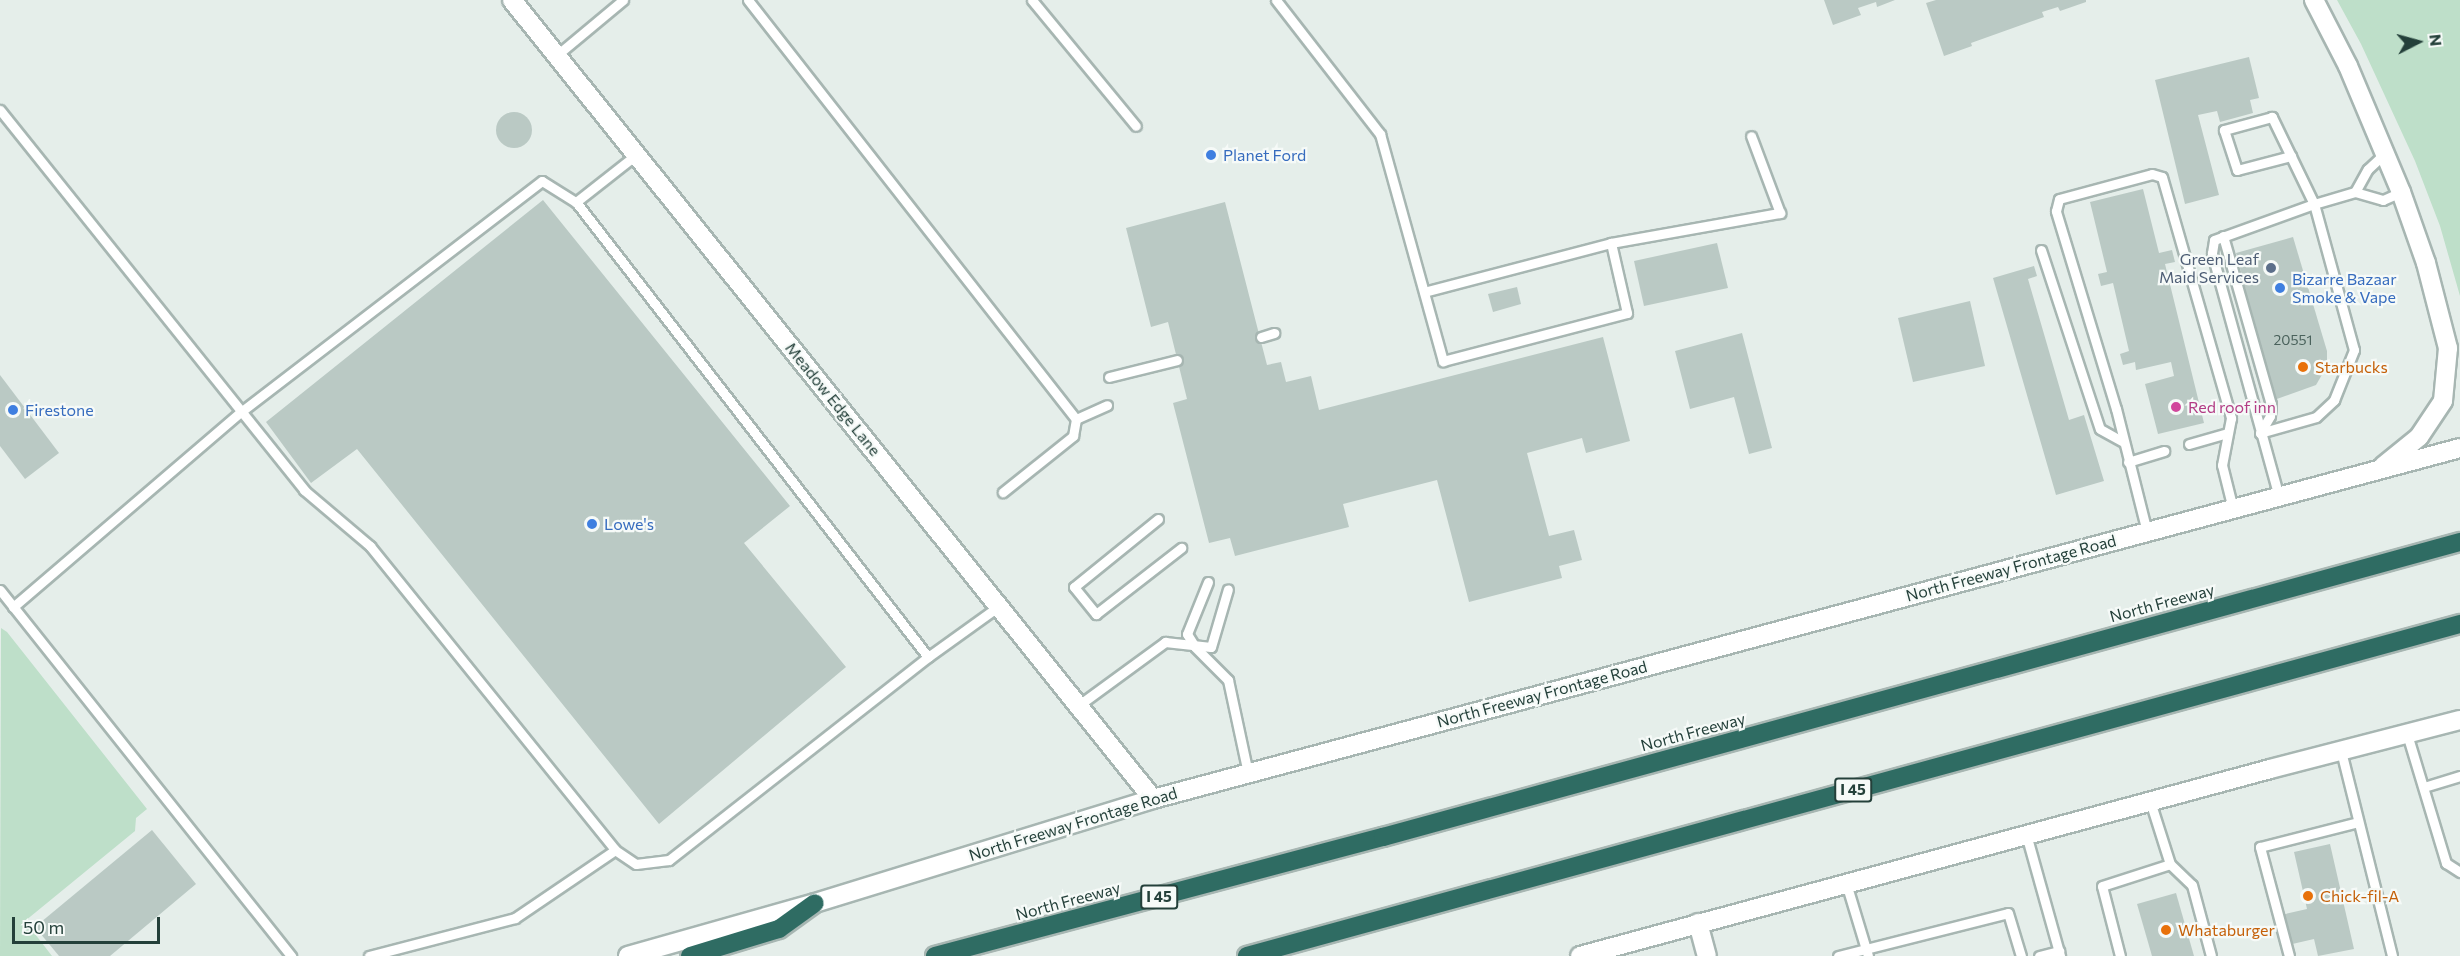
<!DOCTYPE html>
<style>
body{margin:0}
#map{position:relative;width:2460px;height:956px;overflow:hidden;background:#e5eeea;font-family:Commissioner,sans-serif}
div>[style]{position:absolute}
.green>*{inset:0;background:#bedfc9}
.building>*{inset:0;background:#bac9c4}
.round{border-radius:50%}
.roads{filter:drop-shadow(2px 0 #a7b6b2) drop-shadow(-2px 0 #a7b6b2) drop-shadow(0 2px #a7b6b2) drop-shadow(0 -2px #a7b6b2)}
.service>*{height:9px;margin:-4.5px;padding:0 4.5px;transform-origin:4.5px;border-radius:4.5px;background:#fff}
.minor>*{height:18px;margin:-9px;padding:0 9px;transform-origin:9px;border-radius:9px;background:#fff}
.tertiary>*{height:18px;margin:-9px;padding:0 9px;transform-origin:9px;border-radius:9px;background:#fff}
.secondary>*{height:18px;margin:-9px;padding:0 9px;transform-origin:9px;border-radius:9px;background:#fff}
.motorway>*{height:18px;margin:-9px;padding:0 9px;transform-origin:9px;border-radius:9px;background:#2f6c63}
.dots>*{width:16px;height:16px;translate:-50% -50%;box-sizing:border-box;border:3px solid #f6faf8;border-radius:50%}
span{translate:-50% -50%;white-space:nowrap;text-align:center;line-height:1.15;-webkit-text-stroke:4.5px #f6faf8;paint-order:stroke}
.number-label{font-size:14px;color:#4a625c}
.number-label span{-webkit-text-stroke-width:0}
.shield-label span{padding:2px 4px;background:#f6faf8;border:2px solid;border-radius:4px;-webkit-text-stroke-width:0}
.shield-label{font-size:15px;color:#24403a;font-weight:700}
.shop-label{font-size:16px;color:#366cbe}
.left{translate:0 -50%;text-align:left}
.service-label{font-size:16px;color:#4e5e75}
.right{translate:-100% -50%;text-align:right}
.food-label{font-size:16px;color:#c56008}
.street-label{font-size:16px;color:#24403a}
.hotel-label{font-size:16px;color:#b23c85}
.north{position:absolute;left:2388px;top:12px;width:60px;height:60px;-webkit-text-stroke:4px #f6faf8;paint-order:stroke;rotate:84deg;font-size:16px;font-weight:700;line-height:24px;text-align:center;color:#24403a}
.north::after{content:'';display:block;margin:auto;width:21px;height:27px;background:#24403a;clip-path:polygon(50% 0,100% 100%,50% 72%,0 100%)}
.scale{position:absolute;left:12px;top:917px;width:148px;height:27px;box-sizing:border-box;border:3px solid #24403a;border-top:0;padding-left:8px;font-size:18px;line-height:21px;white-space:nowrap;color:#24403a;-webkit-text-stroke:4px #f6faf8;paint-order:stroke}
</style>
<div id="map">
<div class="green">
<i style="clip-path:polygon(2337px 0,2460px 0,2460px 296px,2440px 226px,2415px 161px,2361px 44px)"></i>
<i style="clip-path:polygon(1px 628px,7px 632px,147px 809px,136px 818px,135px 831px,25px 921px,52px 956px,0 956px)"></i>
</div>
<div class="building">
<i style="clip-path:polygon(1824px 0,1895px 0,1877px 7px,1876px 2px,1858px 8px,1861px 15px,1833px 25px)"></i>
<i style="clip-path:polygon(1936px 0,2086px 0,2086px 2px,2060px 11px,2058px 7px,2042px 12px,2044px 17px,1971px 43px,1972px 46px,1944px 56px,1926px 3px)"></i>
<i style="clip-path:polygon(2249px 57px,2259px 98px,2250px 100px,2253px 113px,2220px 122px,2217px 111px,2198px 115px,2219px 195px,2185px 204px,2155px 80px)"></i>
<i class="round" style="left:496px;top:112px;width:36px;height:36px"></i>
<i style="clip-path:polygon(2143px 189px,2159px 253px,2172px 250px,2175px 262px,2165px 264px,2204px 423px,2158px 434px,2145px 384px,2174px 376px,2171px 362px,2136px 370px,2135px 362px,2123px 365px,2120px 354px,2129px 351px,2113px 283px,2101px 286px,2098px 274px,2107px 272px,2090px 202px)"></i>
<i style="clip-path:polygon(543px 200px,790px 506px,744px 543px,846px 667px,659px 824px,357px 449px,311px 483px,266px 422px)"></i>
<i style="clip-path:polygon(1225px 202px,1267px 365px,1281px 362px,1286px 382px,1311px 376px,1319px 410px,1603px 337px,1630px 441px,1586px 453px,1582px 438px,1527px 453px,1549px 536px,1574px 530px,1582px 560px,1559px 566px,1562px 578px,1469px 602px,1437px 480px,1343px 504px,1349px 527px,1235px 556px,1230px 538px,1209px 543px,1173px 403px,1187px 399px,1168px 322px,1151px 327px,1126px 228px)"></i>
<i style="clip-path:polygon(2293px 237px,2327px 351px,2327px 366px,2316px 385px,2274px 400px,2236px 253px)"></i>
<i style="clip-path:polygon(1717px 243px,1728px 288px,1644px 306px,1634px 261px)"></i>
<i style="clip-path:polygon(2034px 266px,2037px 276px,2028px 279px,2069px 420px,2084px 415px,2104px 481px,2056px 495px,1993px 278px)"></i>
<i style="clip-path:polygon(1517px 287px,1521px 304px,1493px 312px,1488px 294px)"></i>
<i style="clip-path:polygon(1970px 301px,1985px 366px,1913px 382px,1898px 318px)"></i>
<i style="clip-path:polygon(1742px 333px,1772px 448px,1749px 454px,1734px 397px,1690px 409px,1675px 351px)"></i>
<i style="clip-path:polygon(0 375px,59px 453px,25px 479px,0 446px)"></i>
<i style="clip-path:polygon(152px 830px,196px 884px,110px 956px,59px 956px,35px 927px)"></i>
<i style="clip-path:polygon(2330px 844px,2354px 949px,2318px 956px,2314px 939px,2288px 945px,2281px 915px,2307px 909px,2294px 852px)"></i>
<i style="clip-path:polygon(2176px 893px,2194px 956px,2152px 956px,2137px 904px)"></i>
</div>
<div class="roads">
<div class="service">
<i style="left:748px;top:0;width:532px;rotate:51.95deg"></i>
<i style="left:1076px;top:419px;width:17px;rotate:100deg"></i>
<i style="left:1073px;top:436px;width:90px;rotate:141.3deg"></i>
<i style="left:1032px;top:0;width:163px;rotate:50.5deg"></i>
<i style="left:1276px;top:0;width:170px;rotate:52.2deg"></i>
<i style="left:1380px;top:134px;width:236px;rotate:74.5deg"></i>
<i style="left:1443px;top:361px;width:190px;rotate:-14.6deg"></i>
<i style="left:1627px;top:313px;width:72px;rotate:-102.9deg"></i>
<i style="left:1611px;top:243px;width:193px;rotate:165.3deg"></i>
<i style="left:557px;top:55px;width:86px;rotate:-39.8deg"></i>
<i style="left:0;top:110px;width:487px;rotate:51.3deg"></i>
<i style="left:304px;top:490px;width:87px;rotate:40.3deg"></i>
<i style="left:370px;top:546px;width:390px;rotate:51.1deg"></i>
<i style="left:615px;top:850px;width:25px;rotate:34deg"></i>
<i style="left:636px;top:864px;width:33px;rotate:-7deg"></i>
<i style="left:669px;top:860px;width:329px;rotate:-38.1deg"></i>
<i style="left:928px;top:657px;width:87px;rotate:-35.7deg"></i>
<i style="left:637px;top:154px;width:78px;rotate:141.8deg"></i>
<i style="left:576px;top:202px;width:575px;rotate:52.27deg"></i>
<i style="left:2355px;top:192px;width:26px;rotate:-61deg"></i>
<i style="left:2368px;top:169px;width:22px;rotate:-43deg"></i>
<i style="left:2223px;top:236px;width:175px;rotate:74.1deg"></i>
<i style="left:2271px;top:404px;width:12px;rotate:95deg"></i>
<i style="left:2270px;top:416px;width:20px;rotate:120deg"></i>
<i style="left:1611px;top:243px;width:172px;rotate:-10.1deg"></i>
<i style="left:1780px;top:213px;width:82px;rotate:-110.6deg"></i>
<i style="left:2041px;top:250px;width:188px;rotate:71.8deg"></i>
<i style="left:2100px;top:429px;width:26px;rotate:29deg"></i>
<i style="left:1261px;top:337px;width:14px;rotate:-17deg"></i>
<i style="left:1109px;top:377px;width:70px;rotate:-14deg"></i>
<i style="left:1076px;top:419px;width:34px;rotate:-24deg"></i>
<i style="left:2260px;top:433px;width:58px;rotate:-15.9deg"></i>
<i style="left:2316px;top:417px;width:25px;rotate:-43deg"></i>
<i style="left:2334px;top:400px;width:54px;rotate:-68.2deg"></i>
<i style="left:2354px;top:350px;width:151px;rotate:-105.3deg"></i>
<i style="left:2314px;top:204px;width:97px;rotate:-115.8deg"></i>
<i style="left:2272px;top:117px;width:50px;rotate:164.8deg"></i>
<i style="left:2224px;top:130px;width:42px;rotate:72deg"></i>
<i style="left:2237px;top:170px;width:56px;rotate:-14.5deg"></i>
<i style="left:2189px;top:444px;width:40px;rotate:-16deg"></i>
<i style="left:2128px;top:462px;width:38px;rotate:-17deg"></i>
<i style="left:2279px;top:497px;width:253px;rotate:-105.4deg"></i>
<i style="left:2212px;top:253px;width:13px;rotate:-81deg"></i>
<i style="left:2214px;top:240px;width:106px;rotate:-19.8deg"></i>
<i style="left:2314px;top:204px;width:43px;rotate:-16.3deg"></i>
<i style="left:2355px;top:192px;width:29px;rotate:16deg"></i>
<i style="left:2383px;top:200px;width:20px;rotate:-24deg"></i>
<i style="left:1158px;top:519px;width:108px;rotate:141deg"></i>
<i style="left:1074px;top:587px;width:35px;rotate:51deg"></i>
<i style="left:1096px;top:614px;width:108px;rotate:-37.8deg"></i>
<i style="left:2147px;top:532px;width:127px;rotate:-104.1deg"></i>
<i style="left:2116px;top:409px;width:207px;rotate:-106.9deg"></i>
<i style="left:2056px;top:211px;width:12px;rotate:-76deg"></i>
<i style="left:2059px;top:199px;width:96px;rotate:-15deg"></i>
<i style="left:2152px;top:174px;width:10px;rotate:17deg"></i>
<i style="left:2162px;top:177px;width:251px;rotate:74deg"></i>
<i style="left:2231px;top:418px;width:48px;rotate:100.8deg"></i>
<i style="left:2222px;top:465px;width:45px;rotate:76deg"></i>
<i style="left:1208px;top:582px;width:56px;rotate:112deg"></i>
<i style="left:1187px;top:634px;width:15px;rotate:58deg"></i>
<i style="left:1195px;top:647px;width:47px;rotate:45deg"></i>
<i style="left:1228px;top:680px;width:95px;rotate:77.9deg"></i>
<i style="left:0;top:590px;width:468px;rotate:51.5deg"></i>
<i style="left:13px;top:607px;width:301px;rotate:-40.6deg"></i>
<i style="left:242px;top:411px;width:378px;rotate:-37.5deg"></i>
<i style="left:542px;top:181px;width:40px;rotate:32deg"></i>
<i style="left:1079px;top:705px;width:107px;rotate:-36.2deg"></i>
<i style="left:1165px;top:642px;width:46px;rotate:6.2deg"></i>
<i style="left:1211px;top:647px;width:60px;rotate:-73.7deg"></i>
<i style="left:2407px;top:734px;width:135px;rotate:73.2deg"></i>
<i style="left:2446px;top:863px;width:17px;rotate:33deg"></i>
<i style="left:2341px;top:751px;width:211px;rotate:76deg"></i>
<i style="left:2424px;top:787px;width:38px;rotate:-17deg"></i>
<i style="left:2150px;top:801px;width:66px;rotate:72.4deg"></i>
<i style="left:2170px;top:864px;width:30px;rotate:44deg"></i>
<i style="left:2192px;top:885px;width:73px;rotate:75deg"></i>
<i style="left:2026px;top:834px;width:127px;rotate:74.4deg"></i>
<i style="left:1846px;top:883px;width:76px;rotate:73.2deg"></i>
<i style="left:369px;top:956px;width:151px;rotate:-14.6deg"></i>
<i style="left:515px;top:918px;width:121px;rotate:-34.2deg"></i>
<i style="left:1838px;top:956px;width:175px;rotate:-14.2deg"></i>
<i style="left:2008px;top:913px;width:45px;rotate:73.2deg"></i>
<i style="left:2039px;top:956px;width:21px;rotate:-14deg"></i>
<i style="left:2120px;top:956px;width:72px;rotate:-104.4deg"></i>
<i style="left:2102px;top:886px;width:71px;rotate:-17.9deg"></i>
<i style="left:2289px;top:956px;width:113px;rotate:-104.9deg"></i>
<i style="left:2260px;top:847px;width:101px;rotate:-14.3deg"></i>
</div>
<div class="minor">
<i style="left:1698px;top:923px;width:34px;rotate:75deg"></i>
</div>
<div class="tertiary">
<i style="left:512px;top:0;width:1024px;rotate:51.26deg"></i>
</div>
<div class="secondary">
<i style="left:2314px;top:0;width:74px;rotate:62.7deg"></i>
<i style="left:2348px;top:66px;width:137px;rotate:67.2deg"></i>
<i style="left:2401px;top:192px;width:75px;rotate:70.6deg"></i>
<i style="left:2426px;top:263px;width:88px;rotate:75.5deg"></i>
<i style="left:2448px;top:348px;width:53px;rotate:95.4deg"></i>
<i style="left:2443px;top:401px;width:43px;rotate:123.7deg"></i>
<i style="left:2419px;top:437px;width:46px;rotate:141.1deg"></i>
<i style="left:628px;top:956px;width:194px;rotate:-15.8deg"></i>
<i style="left:815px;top:903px;width:354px;rotate:-17.1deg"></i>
<i style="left:1153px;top:799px;width:1353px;rotate:-15.03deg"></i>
<i style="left:1580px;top:956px;width:715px;rotate:-15.16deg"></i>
<i style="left:2270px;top:769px;width:196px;rotate:-14.5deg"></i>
</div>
<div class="motorway">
<i style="left:690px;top:956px;width:93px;rotate:-16.9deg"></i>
<i style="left:779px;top:929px;width:44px;rotate:-35.8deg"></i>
<i style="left:935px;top:956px;width:464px;rotate:-14.9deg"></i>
<i style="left:1383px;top:837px;width:1117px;rotate:-15.32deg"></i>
<i style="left:1247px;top:956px;width:1258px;rotate:-15.31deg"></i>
</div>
</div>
<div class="dots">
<i style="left:1211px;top:155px;background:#3f7fe0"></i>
<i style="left:2271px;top:268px;background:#5c6f8a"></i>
<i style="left:2280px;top:288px;background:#3f7fe0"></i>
<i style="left:2303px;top:367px;background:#e8710a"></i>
<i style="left:2176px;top:407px;background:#d1479c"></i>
<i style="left:13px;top:410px;background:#3f7fe0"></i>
<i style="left:592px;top:524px;background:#3f7fe0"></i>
<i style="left:2308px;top:896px;background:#e8710a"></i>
<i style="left:2166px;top:930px;background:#e8710a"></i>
</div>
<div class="number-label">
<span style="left:2293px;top:340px">20551</span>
</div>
<div class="shield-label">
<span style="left:1853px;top:790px">I 45</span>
<span style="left:1159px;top:897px">I 45</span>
</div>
<div class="shop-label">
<span class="left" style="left:1223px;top:155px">Planet Ford</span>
<span class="left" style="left:2292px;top:288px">Bizarre Bazaar<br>Smoke &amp; Vape</span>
<span class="left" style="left:25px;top:410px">Firestone</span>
<span class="left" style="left:604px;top:524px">Lowe's</span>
</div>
<div class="service-label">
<span class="right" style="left:2259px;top:268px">Green Leaf<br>Maid Services</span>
</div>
<div class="food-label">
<span class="left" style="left:2315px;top:367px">Starbucks</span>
<span class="left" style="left:2320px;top:896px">Chick-fil-A</span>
<span class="left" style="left:2178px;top:930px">Whataburger</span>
</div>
<div class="street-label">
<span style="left:833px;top:399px;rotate:51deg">Meadow Edge Lane</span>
<span style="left:2011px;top:568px;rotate:-15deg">North Freeway Frontage Road</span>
<span style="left:2162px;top:603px;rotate:-15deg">North Freeway</span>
<span style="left:1542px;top:694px;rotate:-15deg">North Freeway Frontage Road</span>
<span style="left:1693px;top:732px;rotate:-15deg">North Freeway</span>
<span style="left:1073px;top:824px;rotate:-17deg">North Freeway Frontage Road</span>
<span style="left:1068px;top:901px;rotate:-15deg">North Freeway</span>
</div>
<div class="hotel-label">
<span class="left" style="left:2188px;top:407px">Red roof inn</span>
</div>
<div class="north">N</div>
<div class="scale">50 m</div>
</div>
